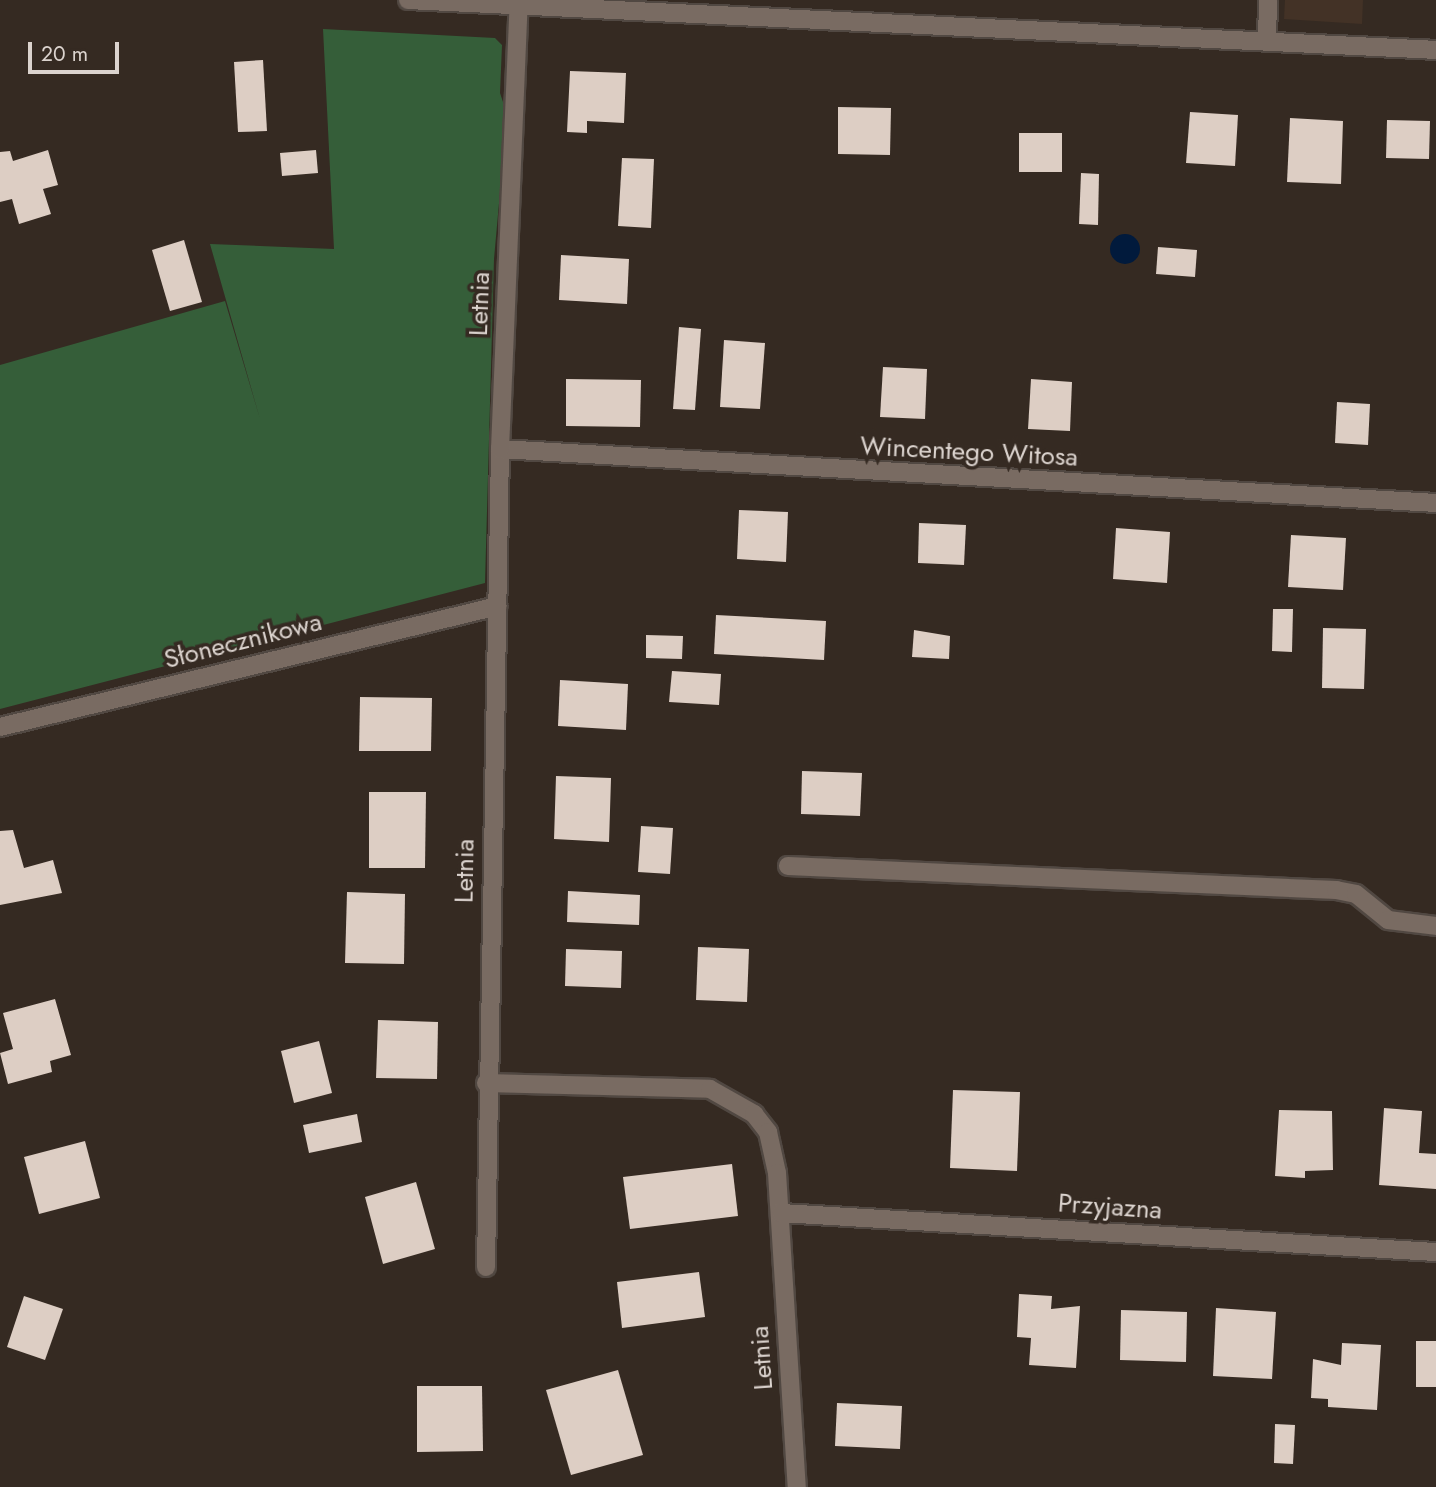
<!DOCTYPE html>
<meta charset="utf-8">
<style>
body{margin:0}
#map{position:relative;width:1436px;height:1487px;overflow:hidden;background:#352a22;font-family:Jost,sans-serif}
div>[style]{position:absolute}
.built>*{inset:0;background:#433226}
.green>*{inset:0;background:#355e39}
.water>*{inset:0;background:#011a3c}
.round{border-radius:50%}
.building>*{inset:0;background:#ddcec4}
.roads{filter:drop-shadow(2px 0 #514842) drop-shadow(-2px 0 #514842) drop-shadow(0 2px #514842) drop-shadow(0 -2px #514842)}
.street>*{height:18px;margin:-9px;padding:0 9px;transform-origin:9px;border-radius:9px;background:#796b62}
.secondary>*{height:18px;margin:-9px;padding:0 9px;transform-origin:9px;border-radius:9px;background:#796b62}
span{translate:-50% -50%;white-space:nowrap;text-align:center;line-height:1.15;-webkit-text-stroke:7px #352a22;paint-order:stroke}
.street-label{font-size:26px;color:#dbd3ce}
.scale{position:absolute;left:28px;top:42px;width:91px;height:32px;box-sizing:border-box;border:4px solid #dbd3ce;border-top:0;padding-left:9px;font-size:21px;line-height:24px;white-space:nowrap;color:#dbd3ce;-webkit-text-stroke:5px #352a22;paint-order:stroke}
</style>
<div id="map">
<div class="built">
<i style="clip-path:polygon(1285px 0,1363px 0,1362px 24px,1284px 19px)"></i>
</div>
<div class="green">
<i style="clip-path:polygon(323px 29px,495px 38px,502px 45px,500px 93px,507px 114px,494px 259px,485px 583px,0 709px,0 365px,225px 301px,260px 419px,210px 244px,334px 249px)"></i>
</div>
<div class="water">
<i class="round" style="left:1110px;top:234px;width:30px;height:30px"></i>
</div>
<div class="building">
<i style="clip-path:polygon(263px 60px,267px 131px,238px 132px,234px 62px)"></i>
<i style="clip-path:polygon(570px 71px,626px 73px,624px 123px,587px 121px,587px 133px,567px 132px)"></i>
<i style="clip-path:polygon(838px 107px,891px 108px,890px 155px,838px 154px)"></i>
<i style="clip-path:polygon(1190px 112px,1238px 115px,1235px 166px,1186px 163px)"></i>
<i style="clip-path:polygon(1290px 118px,1343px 121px,1341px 184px,1287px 182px)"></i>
<i style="clip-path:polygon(1387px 120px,1430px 121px,1429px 159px,1386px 158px)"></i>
<i style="clip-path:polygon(1019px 133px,1062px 133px,1062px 172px,1019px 172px)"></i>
<i style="clip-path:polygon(48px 150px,58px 185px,43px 189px,51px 214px,19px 224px,12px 199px,0 202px,0 152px,10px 151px,13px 161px)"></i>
<i style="clip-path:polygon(316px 150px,318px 173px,282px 176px,280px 153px)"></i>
<i style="clip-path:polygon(622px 158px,654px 159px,651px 228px,618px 226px)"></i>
<i style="clip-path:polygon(1081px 173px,1099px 174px,1098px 225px,1079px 224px)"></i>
<i style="clip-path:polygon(184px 240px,202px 302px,170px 311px,152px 250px)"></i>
<i style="clip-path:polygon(1158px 247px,1197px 250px,1195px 277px,1156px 274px)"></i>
<i style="clip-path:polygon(561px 255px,629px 259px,627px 304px,559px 300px)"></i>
<i style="clip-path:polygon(679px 327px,701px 329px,695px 410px,673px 409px)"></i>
<i style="clip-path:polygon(724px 340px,765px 343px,760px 409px,720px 407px)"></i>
<i style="clip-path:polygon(883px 367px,927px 369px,925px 419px,880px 417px)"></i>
<i style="clip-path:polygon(566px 379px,641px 380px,640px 427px,566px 426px)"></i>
<i style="clip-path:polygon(1031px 379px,1072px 382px,1070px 431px,1028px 429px)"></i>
<i style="clip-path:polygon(1337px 402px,1370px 404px,1368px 445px,1335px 443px)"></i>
<i style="clip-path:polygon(739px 510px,788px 512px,786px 562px,737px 559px)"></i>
<i style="clip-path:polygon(919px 523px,966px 525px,964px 565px,918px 563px)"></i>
<i style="clip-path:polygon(1116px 528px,1170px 532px,1167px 583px,1113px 579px)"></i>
<i style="clip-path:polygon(1291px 535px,1346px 538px,1343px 590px,1288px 587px)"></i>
<i style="clip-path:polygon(1273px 609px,1293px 609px,1292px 652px,1272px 651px)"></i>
<i style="clip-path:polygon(716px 615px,826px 621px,824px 660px,714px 654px)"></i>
<i style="clip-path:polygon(1323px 628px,1366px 629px,1364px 689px,1322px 688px)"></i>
<i style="clip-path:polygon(914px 630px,950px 636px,949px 659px,912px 657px)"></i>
<i style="clip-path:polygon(646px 635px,683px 636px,682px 659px,646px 658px)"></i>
<i style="clip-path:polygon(672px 671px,721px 674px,719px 705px,669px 702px)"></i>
<i style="clip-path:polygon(560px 680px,628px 684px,626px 730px,558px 726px)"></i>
<i style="clip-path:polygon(360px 697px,432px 698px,431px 751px,359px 751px)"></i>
<i style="clip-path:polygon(802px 771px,862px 773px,860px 816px,801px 814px)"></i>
<i style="clip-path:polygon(556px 776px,611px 778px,609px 842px,554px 839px)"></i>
<i style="clip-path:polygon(369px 792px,426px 792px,425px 868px,369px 868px)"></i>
<i style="clip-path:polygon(641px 826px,673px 828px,670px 874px,638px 872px)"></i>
<i style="clip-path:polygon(13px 830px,24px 868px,53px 860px,62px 893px,0 905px,0 831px)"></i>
<i style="clip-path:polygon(568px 891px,640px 895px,639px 925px,567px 922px)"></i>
<i style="clip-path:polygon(347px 892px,405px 894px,404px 964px,345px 963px)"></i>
<i style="clip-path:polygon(698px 947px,749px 949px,747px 1002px,696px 1000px)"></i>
<i style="clip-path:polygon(566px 949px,622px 951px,621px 988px,565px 986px)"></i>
<i style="clip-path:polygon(55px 999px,71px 1055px,50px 1061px,52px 1072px,8px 1084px,0 1053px,13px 1049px,3px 1013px)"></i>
<i style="clip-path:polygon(378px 1020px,438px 1022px,437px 1079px,376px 1078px)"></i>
<i style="clip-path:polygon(319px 1041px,332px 1093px,294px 1103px,281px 1051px)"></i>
<i style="clip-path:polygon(953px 1090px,1020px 1092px,1017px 1171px,950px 1168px)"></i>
<i style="clip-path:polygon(1384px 1108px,1422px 1111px,1419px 1153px,1436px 1154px,1436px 1189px,1379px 1185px)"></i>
<i style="clip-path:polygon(1279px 1110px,1332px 1111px,1333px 1170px,1305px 1171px,1305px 1178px,1275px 1176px)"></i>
<i style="clip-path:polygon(357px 1114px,362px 1142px,309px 1153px,303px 1125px)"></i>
<i style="clip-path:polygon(85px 1141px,100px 1198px,39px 1214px,24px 1157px)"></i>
<i style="clip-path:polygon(732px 1164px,738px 1216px,630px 1229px,623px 1177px)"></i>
<i style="clip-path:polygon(416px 1182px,435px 1249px,383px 1264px,365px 1197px)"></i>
<i style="clip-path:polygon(699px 1272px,705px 1317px,622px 1328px,617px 1282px)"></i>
<i style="clip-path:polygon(1019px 1294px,1052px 1296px,1051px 1309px,1080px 1306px,1076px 1368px,1029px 1365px,1031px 1338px,1017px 1337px)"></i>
<i style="clip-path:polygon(24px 1296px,63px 1309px,45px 1360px,7px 1347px)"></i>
<i style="clip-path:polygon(1216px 1308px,1276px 1312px,1272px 1379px,1213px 1376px)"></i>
<i style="clip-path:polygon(1121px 1310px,1187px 1312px,1186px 1362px,1120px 1360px)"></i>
<i style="clip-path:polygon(1416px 1341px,1436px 1341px,1436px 1387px,1416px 1387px)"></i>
<i style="clip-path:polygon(1342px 1343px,1381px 1345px,1377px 1410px,1328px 1407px,1328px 1399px,1311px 1398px,1313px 1359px,1341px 1365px)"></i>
<i style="clip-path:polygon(618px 1370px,643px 1455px,571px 1475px,546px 1390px)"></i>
<i style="clip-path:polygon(417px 1386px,482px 1386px,483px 1451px,417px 1452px)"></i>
<i style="clip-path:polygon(837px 1403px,902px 1406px,900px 1449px,835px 1446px)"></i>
<i style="clip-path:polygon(1275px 1424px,1295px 1425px,1293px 1464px,1274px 1463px)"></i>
</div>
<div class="roads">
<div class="street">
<i style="left:1267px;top:41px;width:41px;rotate:-88.6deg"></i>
<i style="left:500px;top:449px;width:938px;rotate:3.3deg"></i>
<i style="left:0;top:727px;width:512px;rotate:-13.66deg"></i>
<i style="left:788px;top:866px;width:549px;rotate:2.51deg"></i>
<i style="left:1336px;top:890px;width:20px;rotate:11deg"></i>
<i style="left:1356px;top:894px;width:41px;rotate:39.1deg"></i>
<i style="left:1388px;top:920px;width:48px;rotate:7.1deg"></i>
<i style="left:486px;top:1083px;width:224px;rotate:1.5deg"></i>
<i style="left:710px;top:1089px;width:51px;rotate:29.6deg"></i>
<i style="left:754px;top:1114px;width:23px;rotate:52deg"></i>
<i style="left:768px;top:1132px;width:42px;rotate:77.6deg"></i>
<i style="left:777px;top:1173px;width:315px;rotate:86.4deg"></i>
<i style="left:781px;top:1213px;width:656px;rotate:3.41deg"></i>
<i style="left:486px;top:1267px;width:818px;rotate:-89.02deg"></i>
<i style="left:500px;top:449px;width:449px;rotate:-87.6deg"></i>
</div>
<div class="secondary">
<i style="left:408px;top:0;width:1029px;rotate:2.78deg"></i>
</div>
</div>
<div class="street-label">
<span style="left:480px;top:304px;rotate:-88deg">Letnia</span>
<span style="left:969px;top:452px;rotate:3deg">Wincentego Witosa</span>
<span style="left:243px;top:641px;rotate:-14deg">Słonecznikowa</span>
<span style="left:465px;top:871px;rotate:-89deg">Letnia</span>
<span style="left:1110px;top:1207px;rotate:4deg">Przyjazna</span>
<span style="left:762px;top:1358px;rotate:-94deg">Letnia</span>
</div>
<div class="scale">20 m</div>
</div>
